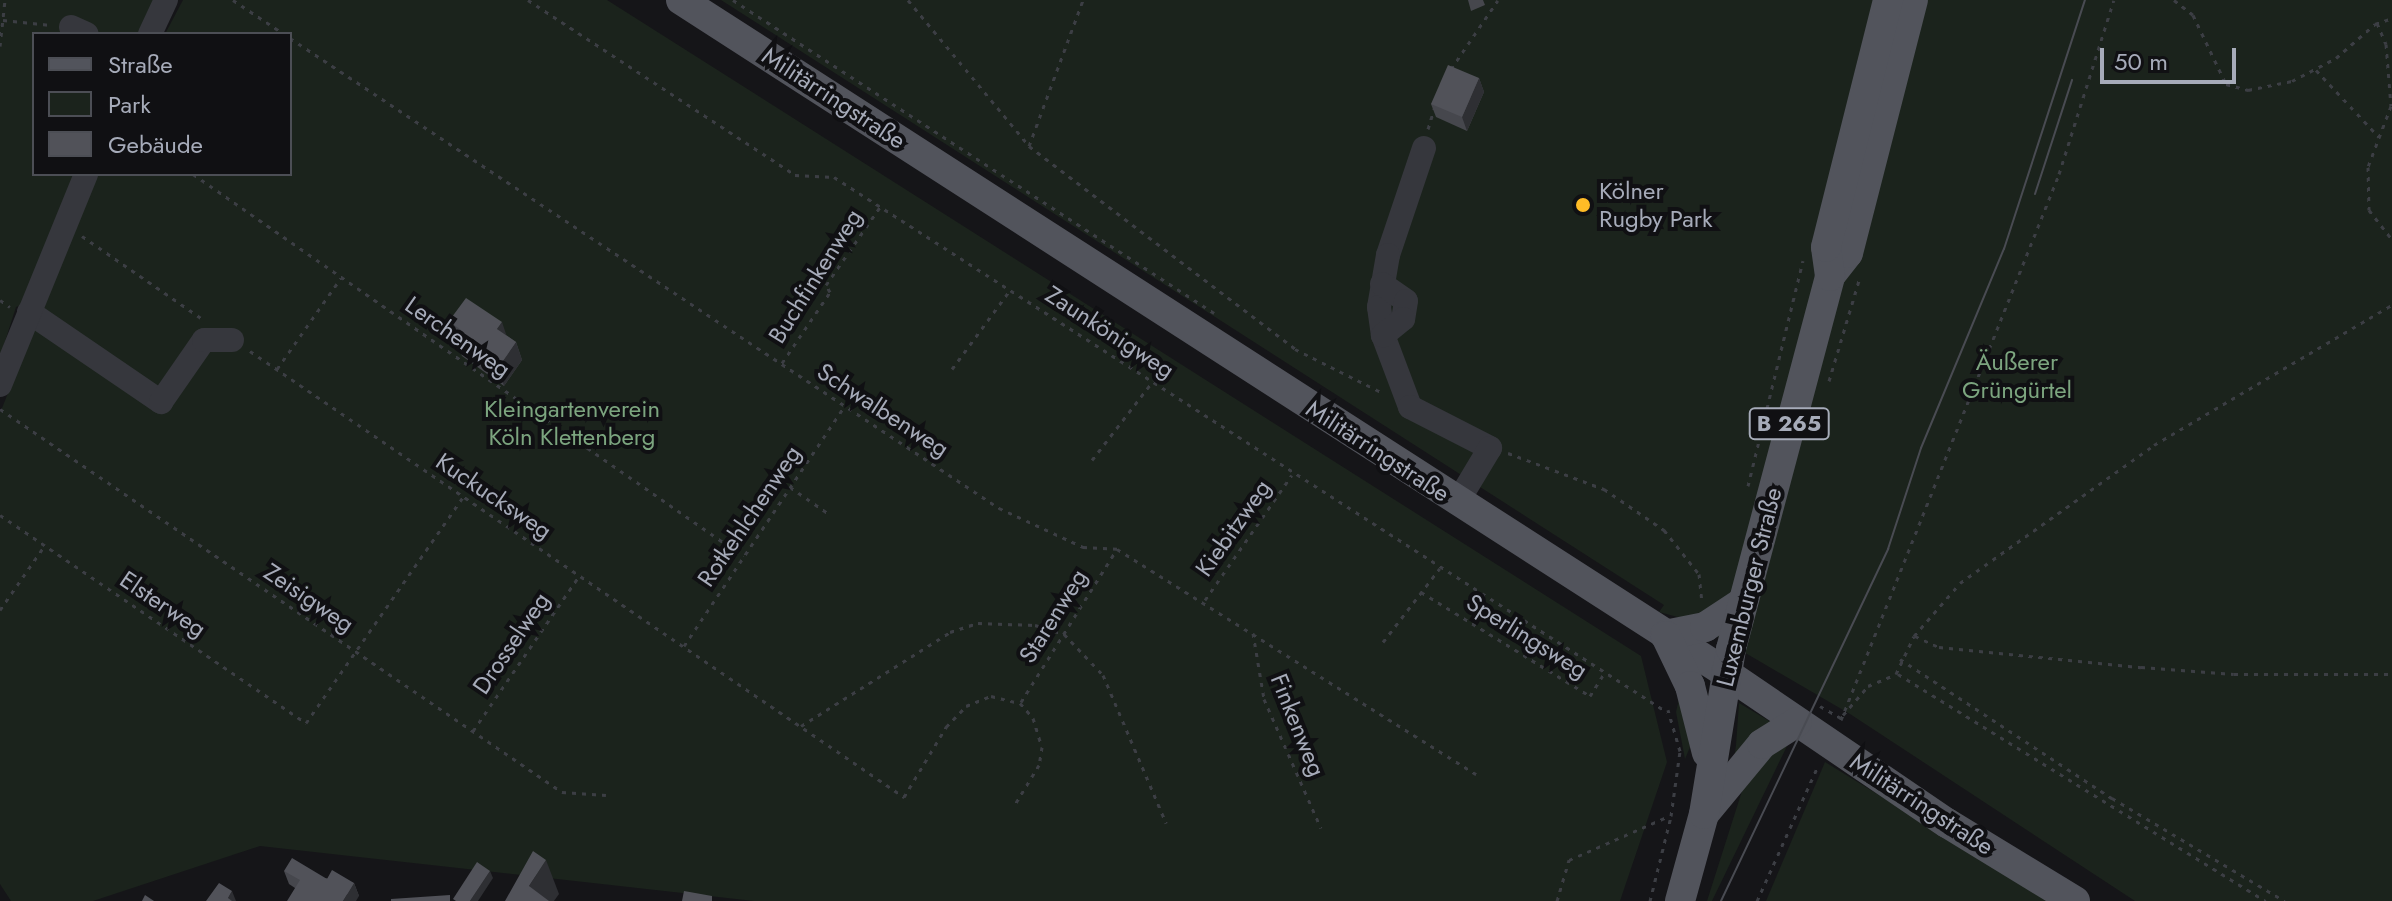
<!DOCTYPE html>
<meta charset="utf-8">
<style>
body{margin:0}
#map{position:relative;width:2392px;height:901px;overflow:hidden;background:#151518;font-family:Jost,sans-serif}
div>[style]{position:absolute}
.green>*{inset:0;background:#1b231c}
.path>*{height:3px;margin-top:-1.5px;transform-origin:0;background:repeating-linear-gradient(90deg,#3c3e44 0 4px,transparent 0 10px)}
.minor>*{height:24px;margin:-12px;padding:0 12px;transform-origin:12px;border-radius:12px;background:#36373d}
.major>*{height:30px;margin:-15px;padding:0 15px;transform-origin:15px;border-radius:15px;background:#52545c}
.tram>*{height:2px;margin:-1px;padding:0 1px;transform-origin:1px;border-radius:1px;background:#494b52}
.wall>*{inset:0;background:#46474d}
.shaded-wall>*{inset:0;background:#2e2f33}
.building>*{inset:0;background:#515259}
.dots>*{width:22px;height:22px;translate:-50% -50%;box-sizing:border-box;border:4px solid #101013;border-radius:50%}
span{translate:-50% -50%;white-space:nowrap;text-align:center;line-height:1.15;-webkit-text-stroke:8px #101013;paint-order:stroke}
.shield-label span{padding:2px 6px;background:#101013;border:2px solid;border-radius:6px;-webkit-text-stroke-width:0}
.shield-label{font-size:22px;color:#a6abb9;font-weight:700}
.street-label{font-size:24px;color:#a6abb9}
.poi-label{font-size:24px;color:#a6abb9}
.left{translate:0 -50%;text-align:left}
.park-label{font-size:24px;color:#7ca57f}
.legend{position:absolute;left:32px;top:32px;width:260px;height:144px;box-sizing:border-box;background:#101013;border:2px solid #4c4e55;margin:0;padding:10px 14px;list-style:none;font-size:24px;color:#a6abb9}
.legend li{display:flex;align-items:center;gap:16px;height:40px}
.legend b{width:40px;border:2px solid #4c4e55}
.scale{position:absolute;left:2100px;top:48px;width:136px;height:36px;box-sizing:border-box;border:4px solid #a6abb9;border-top:0;padding-left:10px;font-size:24px;line-height:28px;white-space:nowrap;color:#a6abb9;-webkit-text-stroke:6px #101013;paint-order:stroke}
</style>
<div id="map">
<div class="green">
<i style="clip-path:polygon(0 0,155px 0,138px 34px,34px 34px,34px 174px,75px 174px,21px 305px,16px 307px,0 357px)"></i>
<i style="clip-path:polygon(183px 0,607px 0,1641px 656px,1667px 762px,1620px 901px,754px 901px,260px 846px,93px 901px,11px 901px,0 884px,0 413px,96px 174px,290px 174px,290px 34px,165px 34px)"></i>
<i style="clip-path:polygon(721px 0,2392px 0,2392px 901px,2135px 901px,1850px 714px,1689px 620px,1659px 612px,1664px 605px)"></i>
<i style="clip-path:polygon(1679px 699px,1693px 740px,1685px 759px,1676px 712px)"></i>
<i style="clip-path:polygon(1739px 703px,1771px 722px,1732px 774px,1736px 745px)"></i>
<i style="clip-path:polygon(1787px 746px,1712px 901px,1707px 901px,1742px 791px,1770px 754px)"></i>
<i style="clip-path:polygon(1825px 762px,2052px 901px,1766px 901px)"></i>
</div>
<div class="path">
<i style="left:233px;top:0;width:61px;rotate:33.7deg"></i>
<i style="left:528px;top:0;width:319px;rotate:33.2deg"></i>
<i style="left:795px;top:175px;width:39px;rotate:3deg"></i>
<i style="left:834px;top:177px;width:990px;rotate:32.71deg"></i>
<i style="left:733px;top:0;width:574px;rotate:33.05deg"></i>
<i style="left:908px;top:0;width:190px;rotate:50.3deg"></i>
<i style="left:1029px;top:146px;width:335px;rotate:37.3deg"></i>
<i style="left:1295px;top:349px;width:96px;rotate:26.6deg"></i>
<i style="left:2174px;top:0;width:24px;rotate:38deg"></i>
<i style="left:2193px;top:15px;width:76px;rotate:64.4deg"></i>
<i style="left:2226px;top:84px;width:23px;rotate:15deg"></i>
<i style="left:2248px;top:90px;width:45px;rotate:-11.6deg"></i>
<i style="left:2292px;top:81px;width:50px;rotate:-27.6deg"></i>
<i style="left:2336px;top:58px;width:52px;rotate:-41.1deg"></i>
<i style="left:2375px;top:24px;width:18px;rotate:-19deg"></i>
<i style="left:3px;top:20px;width:48px;rotate:5.9deg"></i>
<i style="left:2377px;top:23px;width:23px;rotate:67deg"></i>
<i style="left:2386px;top:44px;width:62px;rotate:85.4deg"></i>
<i style="left:2391px;top:106px;width:65px;rotate:110.7deg"></i>
<i style="left:2368px;top:167px;width:43px;rotate:88.7deg"></i>
<i style="left:2369px;top:210px;width:37px;rotate:52deg"></i>
<i style="left:290px;top:38px;width:851px;rotate:33.54deg"></i>
<i style="left:999px;top:508px;width:93px;rotate:24.9deg"></i>
<i style="left:1083px;top:547px;width:34px;rotate:3deg"></i>
<i style="left:1117px;top:549px;width:424px;rotate:32.1deg"></i>
<i style="left:0;top:46px;width:46px;rotate:-83.8deg"></i>
<i style="left:1451px;top:69px;width:83px;rotate:-55.7deg"></i>
<i style="left:2316px;top:70px;width:92px;rotate:46.8deg"></i>
<i style="left:1428px;top:129px;width:24px;rotate:-73deg"></i>
<i style="left:1029px;top:146px;width:156px;rotate:-69.7deg"></i>
<i style="left:193px;top:174px;width:670px;rotate:34.78deg"></i>
<i style="left:82px;top:236px;width:145px;rotate:34.6deg"></i>
<i style="left:0;top:300px;width:12px;rotate:35deg"></i>
<i style="left:250px;top:351px;width:792px;rotate:34.29deg"></i>
<i style="left:904px;top:797px;width:82px;rotate:-59deg"></i>
<i style="left:946px;top:727px;width:29px;rotate:-46deg"></i>
<i style="left:966px;top:706px;width:27px;rotate:-22deg"></i>
<i style="left:991px;top:696px;width:30px;rotate:14deg"></i>
<i style="left:1020px;top:703px;width:20px;rotate:49deg"></i>
<i style="left:1033px;top:718px;width:30px;rotate:73deg"></i>
<i style="left:1042px;top:747px;width:18px;rotate:99deg"></i>
<i style="left:1039px;top:765px;width:48px;rotate:121.4deg"></i>
<i style="left:782px;top:363px;width:86px;rotate:-55.9deg"></i>
<i style="left:830px;top:292px;width:8px;rotate:-120deg"></i>
<i style="left:826px;top:285px;width:95px;rotate:-55.3deg"></i>
<i style="left:277px;top:369px;width:111px;rotate:-54.9deg"></i>
<i style="left:952px;top:369px;width:98px;rotate:-53.7deg"></i>
<i style="left:1829px;top:381px;width:109px;rotate:-73.4deg"></i>
<i style="left:0;top:409px;width:680px;rotate:34.27deg"></i>
<i style="left:562px;top:792px;width:44px;rotate:3.9deg"></i>
<i style="left:1508px;top:453px;width:103px;rotate:20.6deg"></i>
<i style="left:1604px;top:489px;width:73px;rotate:34.3deg"></i>
<i style="left:1664px;top:530px;width:56px;rotate:51.5deg"></i>
<i style="left:1699px;top:574px;width:28px;rotate:84deg"></i>
<i style="left:1092px;top:460px;width:100px;rotate:-52.3deg"></i>
<i style="left:1748px;top:486px;width:232px;rotate:-76.3deg"></i>
<i style="left:790px;top:487px;width:47px;rotate:34.7deg"></i>
<i style="left:0;top:515px;width:370px;rotate:34.2deg"></i>
<i style="left:306px;top:723px;width:275px;rotate:-55.2deg"></i>
<i style="left:1421px;top:592px;width:198px;rotate:31.6deg"></i>
<i style="left:1590px;top:696px;width:28px;rotate:-58deg"></i>
<i style="left:1205px;top:600px;width:152px;rotate:-55.2deg"></i>
<i style="left:0;top:610px;width:79px;rotate:-55.3deg"></i>
<i style="left:1253px;top:633px;width:67px;rotate:80.5deg"></i>
<i style="left:1264px;top:699px;width:141px;rotate:66.2deg"></i>
<i style="left:1915px;top:636px;width:26px;rotate:25deg"></i>
<i style="left:1939px;top:647px;width:203px;rotate:5.7deg"></i>
<i style="left:2141px;top:667px;width:93px;rotate:4.3deg"></i>
<i style="left:2234px;top:674px;width:158px"></i>
<i style="left:1383px;top:642px;width:93px;rotate:-52.4deg"></i>
<i style="left:684px;top:646px;width:288px;rotate:-56.2deg"></i>
<i style="left:1900px;top:659px;width:254px;rotate:33.3deg"></i>
<i style="left:2112px;top:798px;width:201px;rotate:30.8deg"></i>
<i style="left:1896px;top:674px;width:42px;rotate:-64.7deg"></i>
<i style="left:1914px;top:636px;width:70px;rotate:-49deg"></i>
<i style="left:1960px;top:583px;width:238px;rotate:-35.4deg"></i>
<i style="left:2154px;top:445px;width:276px;rotate:-30.5deg"></i>
<i style="left:1898px;top:674px;width:432px;rotate:31.7deg"></i>
<i style="left:1021px;top:702px;width:181px;rotate:-57.9deg"></i>
<i style="left:1820px;top:706px;width:24px;rotate:30deg"></i>
<i style="left:1843px;top:715px;width:38px;rotate:-49deg"></i>
<i style="left:1868px;top:686px;width:30px;rotate:-23deg"></i>
<i style="left:1841px;top:720px;width:588px;rotate:-68.23deg"></i>
<i style="left:2059px;top:174px;width:182px;rotate:-72.5deg"></i>
<i style="left:801px;top:726px;width:176px;rotate:-32.2deg"></i>
<i style="left:950px;top:632px;width:29px;rotate:-18deg"></i>
<i style="left:978px;top:623px;width:57px;rotate:2deg"></i>
<i style="left:1035px;top:625px;width:30px;rotate:17deg"></i>
<i style="left:1064px;top:634px;width:57px;rotate:46.4deg"></i>
<i style="left:1103px;top:675px;width:161px;rotate:66.9deg"></i>
<i style="left:473px;top:731px;width:188px;rotate:-55.6deg"></i>
<i style="left:1557px;top:901px;width:43px;rotate:-73.7deg"></i>
<i style="left:1569px;top:860px;width:109px;rotate:-23.7deg"></i>
<i style="left:1650px;top:901px;width:88px;rotate:-76.1deg"></i>
<i style="left:1671px;top:816px;width:66px;rotate:-82.1deg"></i>
<i style="left:1680px;top:751px;width:43px;rotate:-106.3deg"></i>
<i style="left:1757px;top:901px;width:148px;rotate:-65.7deg"></i>
</div>
<div class="minor">
<i style="left:71px;top:27px;width:17px;rotate:24deg"></i>
<i style="left:150px;top:34px;width:38px;rotate:-65deg"></i>
<i style="left:1424px;top:148px;width:113px;rotate:108.6deg"></i>
<i style="left:1388px;top:255px;width:53px;rotate:99.8deg"></i>
<i style="left:1379px;top:307px;width:28px;rotate:82deg"></i>
<i style="left:1383px;top:335px;width:77px;rotate:69.4deg"></i>
<i style="left:1410px;top:407px;width:90px;rotate:27.1deg"></i>
<i style="left:1490px;top:448px;width:64px;rotate:121deg"></i>
<i style="left:1382px;top:284px;width:29px;rotate:35deg"></i>
<i style="left:1406px;top:301px;width:18px;rotate:99deg"></i>
<i style="left:1403px;top:319px;width:26px;rotate:141deg"></i>
<i style="left:29px;top:312px;width:160px;rotate:34.3deg"></i>
<i style="left:161px;top:402px;width:75px;rotate:-55.3deg"></i>
<i style="left:204px;top:340px;width:28px"></i>
<i style="left:0;top:385px;width:228px;rotate:-67.8deg"></i>
</div>
<div class="major">
<i style="left:681px;top:0;width:1243px;rotate:32.78deg"></i>
<i style="left:1726px;top:673px;width:267px;rotate:34.2deg"></i>
<i style="left:1947px;top:823px;width:150px;rotate:31.4deg"></i>
<i style="left:1830px;top:276px;width:29px;rotate:-52deg"></i>
<i style="left:1848px;top:253px;width:261px;rotate:-75.6deg"></i>
<i style="left:1665px;top:635px;width:41px;rotate:-11.3deg"></i>
<i style="left:1705px;top:627px;width:45px;rotate:-33.3deg"></i>
<i style="left:1666px;top:636px;width:55px;rotate:64.4deg"></i>
<i style="left:1690px;top:686px;width:69px;rotate:75.8deg"></i>
<i style="left:1705px;top:813px;width:89px;rotate:-50.4deg"></i>
<i style="left:1762px;top:744px;width:41px;rotate:-32.2deg"></i>
<i style="left:1680px;top:901px;width:90px;rotate:-74.6deg"></i>
<i style="left:1704px;top:814px;width:167px;rotate:-80.7deg"></i>
<i style="left:1731px;top:649px;width:386px;rotate:-75.1deg"></i>
<i style="left:1830px;top:276px;width:29px;rotate:-98deg"></i>
<i style="left:1826px;top:247px;width:255px;rotate:-75.9deg"></i>
</div>
<div class="tram">
<i style="left:2035px;top:194px;width:120px;rotate:-72deg"></i>
<i style="left:1721px;top:901px;width:390px;rotate:-64.6deg"></i>
<i style="left:1888px;top:549px;width:106px;rotate:-71.9deg"></i>
<i style="left:1921px;top:448px;width:216px;rotate:-67.4deg"></i>
<i style="left:2004px;top:249px;width:262px;rotate:-72deg"></i>
</div>
<div class="wall">
<i style="clip-path:polygon(1468px 0,1483px 0,1485px 5px,1471px 11px)"></i>
<i style="clip-path:polygon(1479px 78px,1484px 92px,1467px 131px,1436px 117px,1431px 104px)"></i>
<i style="clip-path:polygon(449px 321px,506px 335px,516px 342px,522px 360px,504px 386px,462px 356px)"></i>
<i style="clip-path:polygon(284px 871px,354px 883px,359px 896px,295px 888px,289px 884px)"></i>
</div>
<div class="shaded-wall">
<i style="clip-path:polygon(1479px 78px,1484px 92px,1467px 131px,1462px 117px)"></i>
<i style="clip-path:polygon(502px 322px,508px 340px,497px 329px)"></i>
<i style="clip-path:polygon(516px 342px,522px 360px,504px 386px,498px 368px)"></i>
<i style="clip-path:polygon(546px 860px,559px 894px,554px 901px,534px 901px,529px 886px)"></i>
<i style="clip-path:polygon(490px 871px,493px 878px,478px 901px,470px 901px)"></i>
<i style="clip-path:polygon(354px 883px,359px 896px,356px 901px,343px 901px)"></i>
<i style="clip-path:polygon(232px 891px,236px 901px,229px 901px,228px 898px)"></i>
</div>
<div class="building">
<i style="clip-path:polygon(1448px 65px,1479px 78px,1462px 117px,1431px 104px)"></i>
<i style="clip-path:polygon(466px 298px,502px 322px,497px 329px,516px 342px,498px 368px,455px 338px,461px 330px,449px 321px)"></i>
<i style="clip-path:polygon(533px 851px,546px 860px,529px 886px,549px 901px,505px 901px)"></i>
<i style="clip-path:polygon(292px 858px,327px 879px,332px 870px,354px 883px,343px 901px,287px 901px,300px 880px,284px 871px)"></i>
<i style="clip-path:polygon(477px 862px,490px 871px,470px 901px,456px 901px,453px 899px)"></i>
<i style="clip-path:polygon(219px 883px,232px 891px,228px 898px,232px 901px,206px 901px)"></i>
<i style="clip-path:polygon(684px 891px,712px 896px,712px 901px,682px 901px)"></i>
<i style="clip-path:polygon(145px 895px,154px 901px,142px 901px)"></i>
<i style="clip-path:polygon(450px 895px,450px 901px,391px 901px,391px 899px)"></i>
</div>
<div class="dots">
<i style="left:1583px;top:205px;background:#ffbc26"></i>
</div>
<div class="shield-label">
<span style="left:1789px;top:424px">B 265</span>
</div>
<div class="street-label">
<span style="left:834px;top:98px;rotate:33deg">Militärringstraße</span>
<span style="left:815px;top:276px;rotate:-58deg">Buchfinkenweg</span>
<span style="left:1110px;top:332px;rotate:33deg">Zaunkönigweg</span>
<span style="left:458px;top:337px;rotate:35deg">Lerchenweg</span>
<span style="left:883px;top:410px;rotate:33deg">Schwalbenweg</span>
<span style="left:1378px;top:451px;rotate:33deg">Militärringstraße</span>
<span style="left:494px;top:496px;rotate:34deg">Kuckucksweg</span>
<span style="left:749px;top:516px;rotate:-56deg">Rotkehlchenweg</span>
<span style="left:1233px;top:528px;rotate:-55deg">Kiebitzweg</span>
<span style="left:1749px;top:587px;rotate:-76deg">Luxemburger Straße</span>
<span style="left:309px;top:598px;rotate:34deg">Zeisigweg</span>
<span style="left:163px;top:604px;rotate:34deg">Elsterweg</span>
<span style="left:1053px;top:616px;rotate:-58deg">Starenweg</span>
<span style="left:1527px;top:636px;rotate:32deg">Sperlingsweg</span>
<span style="left:511px;top:643px;rotate:-56deg">Drosselweg</span>
<span style="left:1298px;top:725px;rotate:68deg">Finkenweg</span>
<span style="left:1922px;top:804px;rotate:33deg">Militärringstraße</span>
</div>
<div class="poi-label">
<span class="left" style="left:1599px;top:205px">Kölner<br>Rugby Park</span>
</div>
<div class="park-label">
<span style="left:2017px;top:376px">Äußerer<br>Grüngürtel</span>
<span style="left:572px;top:423px">Kleingartenverein<br>Köln Klettenberg</span>
</div>
<ul class="legend">
<li><b style="height:10px;background:#52545c"></b>Straße</li>
<li><b style="height:22px;background:#1b231c"></b>Park</li>
<li><b style="height:22px;background:#515259"></b>Gebäude</li>
</ul>
<div class="scale">50 m</div>
</div>
